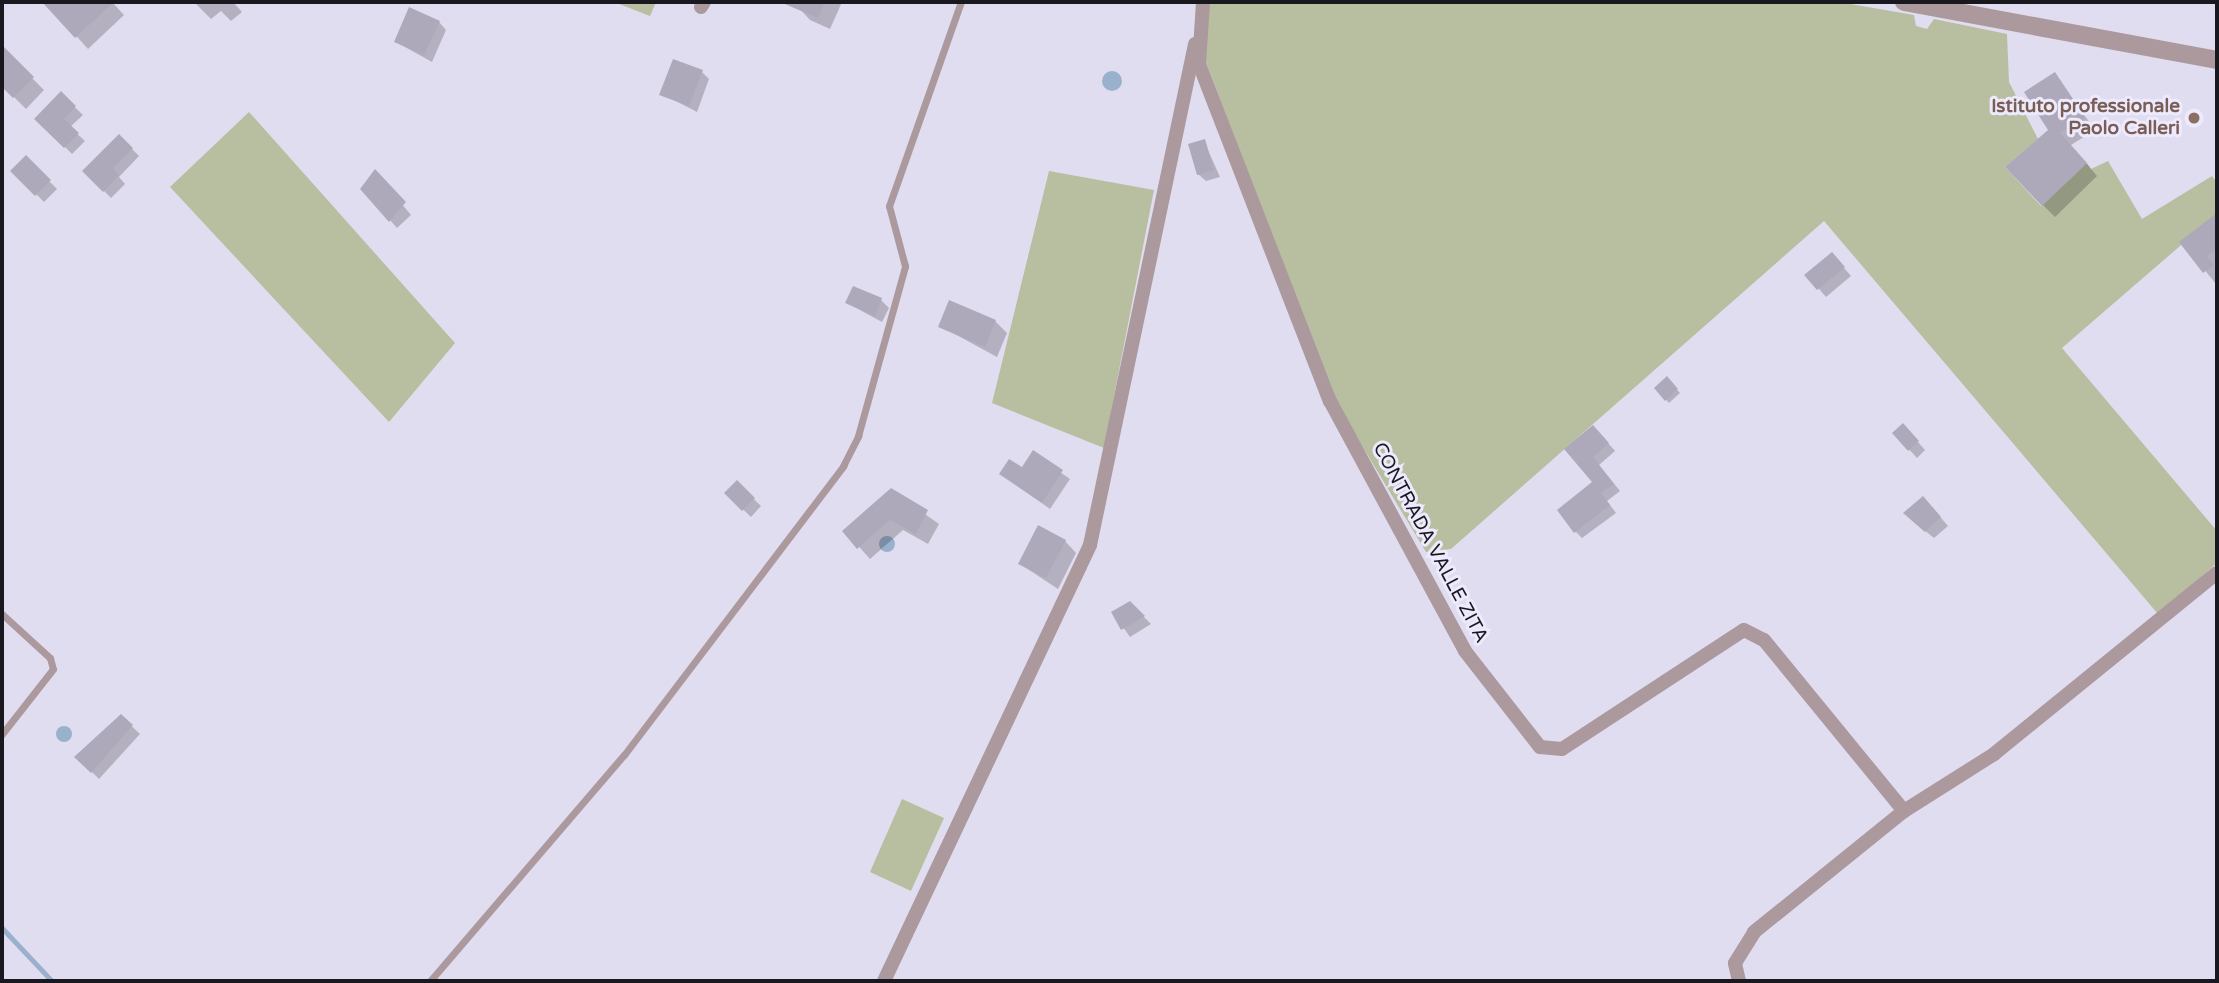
<!DOCTYPE html>
<style>
body{margin:0}
#map{position:relative;width:2219px;height:983px;overflow:hidden;background:#e1ddf0;font-family:"Varela Round",sans-serif}
div>[style]{position:absolute}
.green>*{inset:0;background:#b8bea0}
.water>*{inset:0;background:#9ab1ce}
.round{border-radius:50%}
.shadow>*{inset:0;background:#0003}
.stream>*{height:5px;margin:-2.5px;padding:0 2.5px;transform-origin:2.5px;border-radius:2.5px;background:#9ab1ce}
.building>*{inset:0;background:#ada9bb}
.service>*{height:7px;margin:-3.5px;padding:0 3.5px;transform-origin:3.5px;border-radius:3.5px;background:#ab999e}
.minor>*{height:14px;margin:-7px;padding:0 7px;transform-origin:7px;border-radius:7px;background:#ab999e}
.tertiary>*{height:18px;margin:-9px;padding:0 9px;transform-origin:9px;border-radius:9px;background:#ab999e}
.dots>*{width:19px;height:19px;translate:-50% -50%;box-sizing:border-box;border:4px solid #eeeafe;border-radius:50%}
span{translate:-50% -50%;white-space:nowrap;text-align:center;line-height:1.15;-webkit-text-stroke:6px #eeeafe;paint-order:stroke}
.education-label{font-size:19px;color:#785e54;font-weight:700}
.right{translate:-100% -50%;text-align:right}
.street-label{font-size:19px;color:#1a181f}
.frame{position:absolute;inset:0;border:4px solid #1a181f;pointer-events:none}
</style>
<div id="map">
<div class="green">
<i style="clip-path:polygon(614px 2px,656px 2px,650px 16px)"></i>
<i style="clip-path:polygon(1209px 2px,1839px 2px,1914px 15px,1916px 26px,1927px 29px,1934px 19px,2007px 34px,2009px 82px,2038px 139px,2005px 167px,2041px 206px,2087px 163px,2091px 169px,2108px 161px,2142px 219px,2212px 176px,2217px 183px,2217px 214px,2062px 348px,2217px 531px,2217px 563px,2158px 614px,1824px 221px,1451px 549px,1426px 552px,1335px 401px,1204px 57px)"></i>
<i style="clip-path:polygon(249px 112px,455px 343px,389px 422px,170px 187px)"></i>
<i style="clip-path:polygon(1049px 171px,1154px 190px,1104px 448px,992px 403px)"></i>
<i style="clip-path:polygon(902px 799px,944px 818px,911px 891px,870px 872px)"></i>
</div>
<div class="water">
<i class="round" style="left:1102px;top:71px;width:20px;height:20px"></i>
<i class="round" style="left:879px;top:536px;width:16px;height:16px"></i>
<i class="round" style="left:56px;top:726px;width:16px;height:16px"></i>
</div>
<div class="shadow">
<i style="clip-path:polygon(56px 2px,112px 2px,124px 15px,88px 49px,50px 7px)"></i>
<i style="clip-path:polygon(194px 2px,233px 2px,242px 12px,231px 21px,221px 11px,211px 19px)"></i>
<i style="clip-path:polygon(802px 2px,842px 2px,830px 29px,810px 20px,799px 8px)"></i>
<i style="clip-path:polygon(439px 22px,446px 30px,432px 62px,396px 42px)"></i>
<i style="clip-path:polygon(2px 48px,44px 90px,26px 109px,2px 85px)"></i>
<i style="clip-path:polygon(702px 72px,709px 79px,697px 112px,662px 94px)"></i>
<i style="clip-path:polygon(2055px 74px,2095px 130px,2071px 145px,2097px 176px,2055px 217px,2043px 205px)"></i>
<i style="clip-path:polygon(61px 94px,83px 115px,70px 127px,85px 141px,72px 154px,37px 119px)"></i>
<i style="clip-path:polygon(119px 136px,139px 156px,119px 177px,125px 184px,111px 198px,84px 171px)"></i>
<i style="clip-path:polygon(1204px 141px,1220px 177px,1206px 181px,1198px 174px)"></i>
<i style="clip-path:polygon(26px 158px,57px 189px,44px 202px,13px 171px)"></i>
<i style="clip-path:polygon(375px 172px,411px 215px,397px 228px,362px 188px)"></i>
<i style="clip-path:polygon(2212px 219px,2217px 224px,2216px 284px,2182px 242px)"></i>
<i style="clip-path:polygon(1839px 262px,1851px 276px,1826px 297px,1807px 275px)"></i>
<i style="clip-path:polygon(881px 300px,889px 308px,882px 322px,847px 303px)"></i>
<i style="clip-path:polygon(995px 321px,1007px 333px,997px 357px,940px 326px)"></i>
<i style="clip-path:polygon(1667px 378px,1680px 393px,1669px 403px,1656px 388px)"></i>
<i style="clip-path:polygon(1894px 433px,1910px 433px,1925px 450px,1917px 458px)"></i>
<i style="clip-path:polygon(1600px 434px,1615px 451px,1599px 465px,1620px 491px,1607px 501px,1616px 513px,1582px 538px,1575px 531px,1595px 483px,1567px 450px)"></i>
<i style="clip-path:polygon(1033px 453px,1070px 479px,1050px 509px,1001px 474px,1022px 469px)"></i>
<i style="clip-path:polygon(737px 483px,761px 506px,751px 517px,726px 493px)"></i>
<i style="clip-path:polygon(891px 490px,939px 524px,928px 544px,903px 530px,870px 559px,845px 531px)"></i>
<i style="clip-path:polygon(1931px 506px,1948px 526px,1934px 538px,1913px 521px)"></i>
<i style="clip-path:polygon(1065px 541px,1076px 553px,1058px 589px,1020px 564px)"></i>
<i style="clip-path:polygon(1130px 603px,1151px 624px,1130px 637px,1113px 613px)"></i>
<i style="clip-path:polygon(121px 716px,140px 734px,99px 779px,77px 757px)"></i>
</div>
<div class="stream">
<i style="left:2px;top:928px;width:73px;rotate:46.7deg"></i>
</div>
<div class="building">
<i style="clip-path:polygon(42px 2px,114px 2px,75px 38px)"></i>
<i style="clip-path:polygon(780px 2px,825px 2px,818px 18px)"></i>
<i style="clip-path:polygon(409px 7px,440px 21px,424px 55px,394px 42px)"></i>
<i style="clip-path:polygon(2px 45px,34px 77px,13px 98px,2px 87px)"></i>
<i style="clip-path:polygon(673px 59px,703px 70px,689px 106px,659px 95px)"></i>
<i style="clip-path:polygon(2055px 72px,2085px 117px,2060px 133px,2087px 163px,2042px 206px,2005px 167px,2048px 130px,2024px 92px)"></i>
<i style="clip-path:polygon(61px 91px,76px 106px,64px 119px,79px 133px,64px 148px,34px 119px)"></i>
<i style="clip-path:polygon(119px 134px,133px 148px,113px 168px,119px 175px,103px 192px,82px 171px)"></i>
<i style="clip-path:polygon(1205px 139px,1214px 170px,1197px 175px,1188px 144px)"></i>
<i style="clip-path:polygon(26px 155px,51px 180px,35px 196px,10px 171px)"></i>
<i style="clip-path:polygon(375px 169px,406px 202px,389px 222px,360px 189px)"></i>
<i style="clip-path:polygon(2217px 213px,2217px 249px,2207px 256px,2214px 265px,2203px 273px,2179px 242px)"></i>
<i style="clip-path:polygon(1832px 252px,1845px 267px,1817px 290px,1804px 275px)"></i>
<i style="clip-path:polygon(853px 286px,882px 298px,875px 316px,845px 303px)"></i>
<i style="clip-path:polygon(949px 300px,996px 320px,985px 347px,938px 327px)"></i>
<i style="clip-path:polygon(1667px 376px,1678px 389px,1665px 401px,1654px 388px)"></i>
<i style="clip-path:polygon(1903px 423px,1919px 441px,1908px 451px,1892px 433px)"></i>
<i style="clip-path:polygon(1593px 425px,1609px 443px,1593px 457px,1614px 484px,1601px 493px,1610px 505px,1574px 533px,1557px 510px,1592px 482px,1564px 449px)"></i>
<i style="clip-path:polygon(1033px 450px,1063px 470px,1042px 503px,999px 474px,1009px 459px,1022px 467px)"></i>
<i style="clip-path:polygon(737px 480px,755px 498px,742px 511px,724px 493px)"></i>
<i style="clip-path:polygon(891px 488px,928px 510px,916px 534px,890px 520px,857px 549px,842px 531px)"></i>
<i style="clip-path:polygon(1923px 496px,1941px 517px,1925px 532px,1903px 513px)"></i>
<i style="clip-path:polygon(1038px 525px,1066px 540px,1046px 578px,1018px 564px)"></i>
<i style="clip-path:polygon(1130px 601px,1145px 616px,1121px 630px,1111px 612px)"></i>
<i style="clip-path:polygon(121px 714px,133px 725px,91px 773px,74px 757px)"></i>
</div>
<div class="service">
<i style="left:2px;top:614px;width:65px;rotate:42.5deg"></i>
<i style="left:50px;top:658px;width:11px;rotate:75deg"></i>
<i style="left:53px;top:669px;width:83px;rotate:128.1deg"></i>
<i style="left:430px;top:981px;width:298px;rotate:-49.4deg"></i>
<i style="left:624px;top:755px;width:363px;rotate:-52.8deg"></i>
<i style="left:843px;top:466px;width:34px;rotate:-63deg"></i>
<i style="left:858px;top:436px;width:176px;rotate:-74.5deg"></i>
<i style="left:905px;top:266px;width:62px;rotate:-104.9deg"></i>
<i style="left:889px;top:206px;width:216px;rotate:-70.6deg"></i>
</div>
<div class="minor">
<i style="left:1203px;top:2px;width:62px;rotate:93.7deg"></i>
<i style="left:1199px;top:64px;width:362px;rotate:68.8deg"></i>
<i style="left:1330px;top:401px;width:284px;rotate:61.6deg"></i>
<i style="left:1465px;top:651px;width:122px;rotate:52deg"></i>
<i style="left:1540px;top:747px;width:22px;rotate:5deg"></i>
<i style="left:1562px;top:749px;width:217px;rotate:-33.2deg"></i>
<i style="left:1744px;top:630px;width:22px;rotate:27deg"></i>
<i style="left:1764px;top:640px;width:221px;rotate:50.7deg"></i>
<i style="left:1904px;top:811px;width:107px;rotate:-32.3deg"></i>
<i style="left:1994px;top:754px;width:287px;rotate:-39.1deg"></i>
<i style="left:701px;top:7px;width:6px;rotate:-59deg"></i>
<i style="left:884px;top:981px;width:482px;rotate:-64.7deg"></i>
<i style="left:1090px;top:545px;width:512px;rotate:-78.16deg"></i>
<i style="left:1739px;top:981px;width:18px;rotate:-103deg"></i>
<i style="left:1735px;top:963px;width:36px;rotate:-58deg"></i>
<i style="left:1754px;top:932px;width:193px;rotate:-38.9deg"></i>
</div>
<div class="tertiary">
<i style="left:1904px;top:2px;width:318px;rotate:10.5deg"></i>
</div>
<div class="dots">
<i style="left:2194px;top:118px;background:#8d6e63"></i>
</div>
<div class="education-label">
<span class="right" style="left:2180px;top:118px">Istituto professionale<br>Paolo Calleri</span>
</div>
<div class="street-label">
<span style="left:1430px;top:543px;rotate:62deg">CONTRADA VALLE ZITA</span>
</div>
<div class="frame"></div>
</div>
